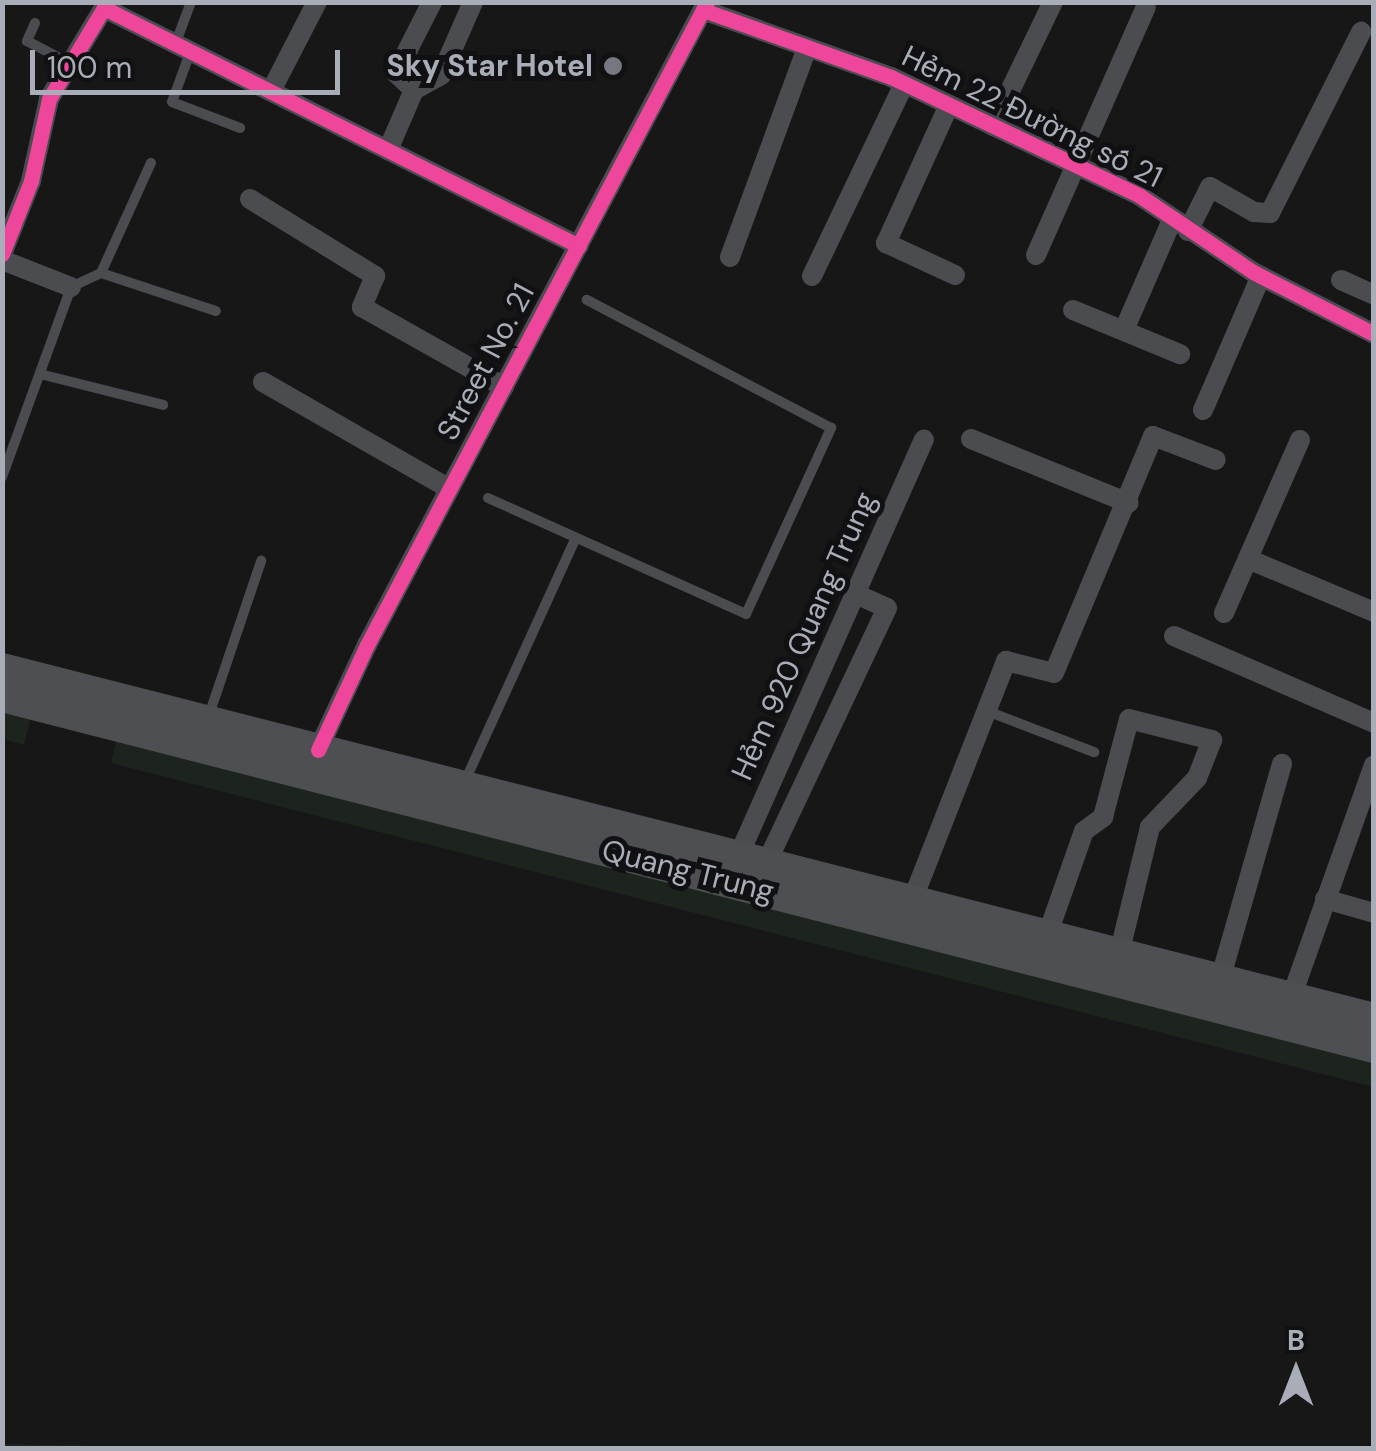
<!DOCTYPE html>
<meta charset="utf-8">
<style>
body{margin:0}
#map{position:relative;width:1376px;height:1451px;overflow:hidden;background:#171717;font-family:"DM Sans",sans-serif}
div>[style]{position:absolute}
.green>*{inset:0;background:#1d241e}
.service>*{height:10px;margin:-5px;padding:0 5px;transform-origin:5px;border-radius:5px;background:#4b4c50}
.minor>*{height:20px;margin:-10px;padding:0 10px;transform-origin:10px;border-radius:10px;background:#4b4c50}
.primary>*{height:32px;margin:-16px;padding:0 16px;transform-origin:16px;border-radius:16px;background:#4d4f52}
.cycleway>*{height:15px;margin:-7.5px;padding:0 7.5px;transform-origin:7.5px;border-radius:7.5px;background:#ed469a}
.dots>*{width:28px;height:28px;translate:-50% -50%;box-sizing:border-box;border:5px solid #111113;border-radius:50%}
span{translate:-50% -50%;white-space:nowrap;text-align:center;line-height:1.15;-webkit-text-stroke:10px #111113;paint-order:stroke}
.poi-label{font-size:30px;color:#a8adb8;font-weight:700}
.right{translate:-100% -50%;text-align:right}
.street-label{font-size:30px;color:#a8adb8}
.frame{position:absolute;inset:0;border:5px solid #a8adb8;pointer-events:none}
.north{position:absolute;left:1246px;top:1321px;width:100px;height:100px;-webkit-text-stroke:8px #111113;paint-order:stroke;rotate:0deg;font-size:28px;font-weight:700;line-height:40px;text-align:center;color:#a8adb8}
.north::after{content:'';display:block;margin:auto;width:35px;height:45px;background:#a8adb8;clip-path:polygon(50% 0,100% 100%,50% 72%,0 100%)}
.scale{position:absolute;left:30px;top:50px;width:310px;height:45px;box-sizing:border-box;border:5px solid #a8adb8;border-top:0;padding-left:12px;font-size:30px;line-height:35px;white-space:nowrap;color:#a8adb8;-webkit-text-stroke:8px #111113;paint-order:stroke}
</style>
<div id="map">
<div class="green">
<i style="clip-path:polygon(2px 709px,31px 716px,24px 745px,3px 739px)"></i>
<i style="clip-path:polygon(117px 737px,1373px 1058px,1373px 1087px,111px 763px)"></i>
<i style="clip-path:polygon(2px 1444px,3px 1444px,220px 1448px,3px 1448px)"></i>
</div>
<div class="service">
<i style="left:35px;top:23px;width:20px;rotate:114deg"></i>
<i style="left:27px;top:41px;width:47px;rotate:27.6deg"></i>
<i style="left:176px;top:42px;width:43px;rotate:-69.4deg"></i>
<i style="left:191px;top:50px;width:55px;rotate:110.1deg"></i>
<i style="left:172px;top:102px;width:73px;rotate:20.9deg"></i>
<i style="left:101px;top:273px;width:121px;rotate:18.3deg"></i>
<i style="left:40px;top:374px;width:127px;rotate:14.1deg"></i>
<i style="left:2px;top:477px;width:202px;rotate:-70deg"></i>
<i style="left:71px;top:287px;width:33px;rotate:-25deg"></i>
<i style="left:101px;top:273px;width:121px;rotate:-65.6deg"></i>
<i style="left:488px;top:498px;width:283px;rotate:24.2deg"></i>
<i style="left:746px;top:614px;width:205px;rotate:-65.4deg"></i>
<i style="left:831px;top:428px;width:276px;rotate:-152.3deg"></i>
<i style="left:987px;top:711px;width:115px;rotate:21deg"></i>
<i style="left:209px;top:715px;width:163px;rotate:-71.3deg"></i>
<i style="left:465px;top:781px;width:265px;rotate:-65.5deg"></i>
</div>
<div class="minor">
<i style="left:703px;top:10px;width:200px;rotate:19.6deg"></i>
<i style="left:891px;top:77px;width:276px;rotate:25.5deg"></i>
<i style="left:1140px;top:196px;width:136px;rotate:33.9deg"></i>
<i style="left:1253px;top:272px;width:136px;rotate:27.1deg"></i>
<i style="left:414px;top:90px;width:25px;rotate:-137deg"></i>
<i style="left:396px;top:73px;width:80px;rotate:-63.1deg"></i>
<i style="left:271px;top:91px;width:100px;rotate:-62.7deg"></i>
<i style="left:949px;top:105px;width:152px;rotate:114.5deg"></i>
<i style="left:886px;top:243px;width:76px;rotate:24.9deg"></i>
<i style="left:993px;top:126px;width:138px;rotate:-64.2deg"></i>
<i style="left:388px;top:150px;width:65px;rotate:-66.6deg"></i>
<i style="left:414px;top:90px;width:31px;rotate:-29deg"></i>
<i style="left:441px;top:75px;width:80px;rotate:-66.3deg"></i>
<i style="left:250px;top:199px;width:147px;rotate:31.6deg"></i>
<i style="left:375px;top:276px;width:34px;rotate:113deg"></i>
<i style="left:362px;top:307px;width:163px;rotate:29.4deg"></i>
<i style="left:1188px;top:231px;width:49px;rotate:-63.4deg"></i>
<i style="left:1210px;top:187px;width:51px;rotate:29.6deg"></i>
<i style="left:1254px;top:212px;width:16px;rotate:4deg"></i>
<i style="left:1270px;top:213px;width:203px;rotate:-63.3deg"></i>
<i style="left:2px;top:254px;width:79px;rotate:-68.3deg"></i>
<i style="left:31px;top:181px;width:84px;rotate:-77.6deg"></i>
<i style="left:49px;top:99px;width:106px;rotate:-58.9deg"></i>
<i style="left:104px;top:8px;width:531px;rotate:26.61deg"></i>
<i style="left:1036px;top:255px;width:271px;rotate:-66.1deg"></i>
<i style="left:730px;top:257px;width:223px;rotate:-69.8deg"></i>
<i style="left:2px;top:260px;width:74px;rotate:21.4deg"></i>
<i style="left:812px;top:276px;width:213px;rotate:-64.4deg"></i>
<i style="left:1341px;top:280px;width:36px;rotate:24deg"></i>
<i style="left:1073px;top:310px;width:116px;rotate:22.4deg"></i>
<i style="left:1124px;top:330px;width:120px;rotate:-66.4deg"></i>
<i style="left:263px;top:382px;width:215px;rotate:29.8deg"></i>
<i style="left:1203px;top:410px;width:146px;rotate:-66.6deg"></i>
<i style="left:971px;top:439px;width:170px;rotate:22.1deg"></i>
<i style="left:1248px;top:559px;width:137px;rotate:22.8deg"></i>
<i style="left:1224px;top:613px;width:189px;rotate:-66.3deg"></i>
<i style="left:1174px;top:636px;width:218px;rotate:23.5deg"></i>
<i style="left:318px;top:750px;width:116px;rotate:-65deg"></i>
<i style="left:367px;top:645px;width:727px;rotate:-62.13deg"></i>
<i style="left:738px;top:857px;width:457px;rotate:-66deg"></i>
<i style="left:766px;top:864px;width:283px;rotate:-64.7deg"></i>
<i style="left:887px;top:608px;width:34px;rotate:-156deg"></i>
<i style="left:1325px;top:899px;width:51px;rotate:15.9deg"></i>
<i style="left:912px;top:901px;width:258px;rotate:-68.6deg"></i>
<i style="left:1006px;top:661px;width:49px;rotate:14deg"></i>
<i style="left:1054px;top:673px;width:257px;rotate:-67.3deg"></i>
<i style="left:1153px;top:436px;width:67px;rotate:20.9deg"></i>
<i style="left:1047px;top:936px;width:111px;rotate:-70.6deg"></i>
<i style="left:1084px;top:831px;width:24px;rotate:-36deg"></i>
<i style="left:1103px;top:817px;width:101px;rotate:-75.1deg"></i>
<i style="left:1129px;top:719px;width:86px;rotate:14.2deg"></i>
<i style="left:1212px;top:740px;width:41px;rotate:111.5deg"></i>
<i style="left:1197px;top:778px;width:68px;rotate:133.8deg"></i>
<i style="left:1150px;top:827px;width:131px;rotate:103.7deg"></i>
<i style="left:1220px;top:980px;width:225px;rotate:-74deg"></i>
<i style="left:1291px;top:998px;width:247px;rotate:-70.4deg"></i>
</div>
<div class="primary">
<i style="left:2px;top:669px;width:1416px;rotate:14.31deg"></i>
<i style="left:2px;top:696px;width:1416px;rotate:14.35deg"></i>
</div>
<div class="cycleway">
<i style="left:703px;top:10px;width:200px;rotate:19.6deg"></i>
<i style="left:891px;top:77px;width:276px;rotate:25.5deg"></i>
<i style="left:1140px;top:196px;width:136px;rotate:33.9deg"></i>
<i style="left:1253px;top:272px;width:136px;rotate:27.1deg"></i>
<i style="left:2px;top:254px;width:79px;rotate:-68.3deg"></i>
<i style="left:31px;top:181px;width:84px;rotate:-77.6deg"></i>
<i style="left:49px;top:99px;width:106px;rotate:-58.9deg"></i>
<i style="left:104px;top:8px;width:531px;rotate:26.61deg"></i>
<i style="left:318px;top:750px;width:116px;rotate:-65deg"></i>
<i style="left:367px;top:645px;width:727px;rotate:-62.13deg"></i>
</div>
<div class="dots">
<i style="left:613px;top:66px;background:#757880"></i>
</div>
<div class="poi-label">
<span class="right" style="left:593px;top:66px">Sky Star Hotel</span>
</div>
<div class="street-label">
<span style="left:1032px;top:117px;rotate:26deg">Hẻm 22 Đường số 21</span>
<span style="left:486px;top:362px;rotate:-62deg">Street No. 21</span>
<span style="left:804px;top:636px;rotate:-66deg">Hẻm 920 Quang Trung</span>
<span style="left:688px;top:871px;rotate:14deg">Quang Trung</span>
</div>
<div class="frame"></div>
<div class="north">B</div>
<div class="scale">100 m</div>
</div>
